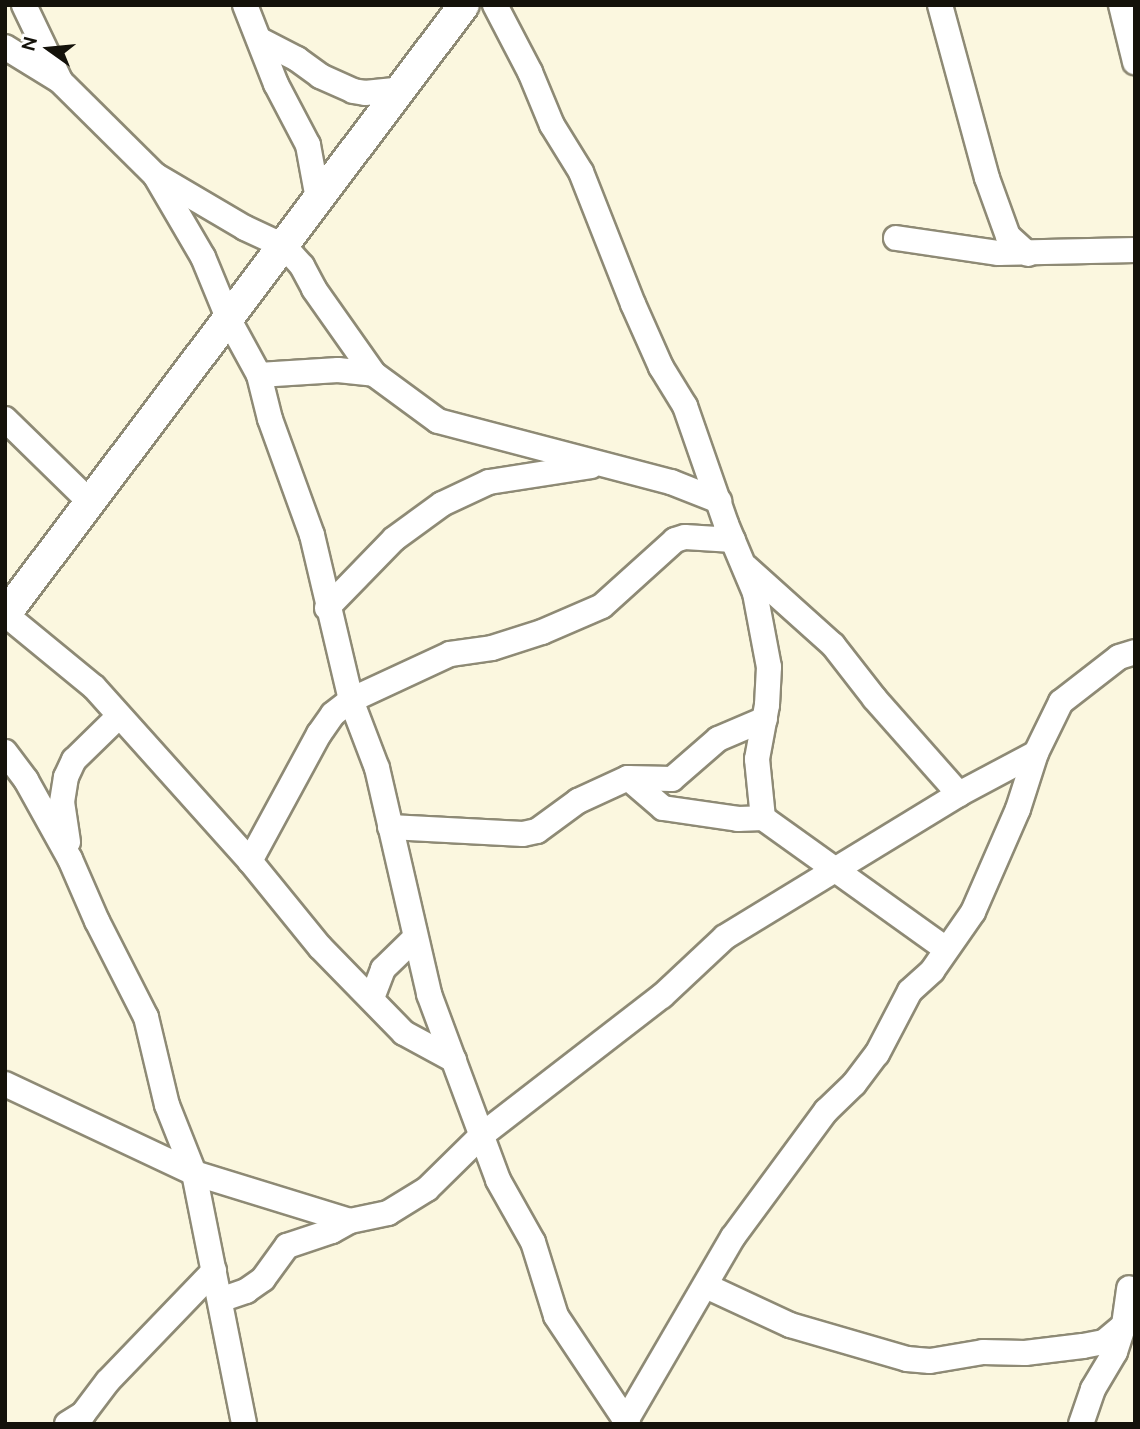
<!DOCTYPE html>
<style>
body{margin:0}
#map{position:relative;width:1140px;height:1429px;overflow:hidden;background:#fbf7df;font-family:Ubuntu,sans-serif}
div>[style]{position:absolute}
.roads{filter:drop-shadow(2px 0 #8e8a75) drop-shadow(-2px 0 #8e8a75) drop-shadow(0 2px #8e8a75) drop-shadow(0 -2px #8e8a75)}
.minor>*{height:24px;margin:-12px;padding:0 12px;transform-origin:12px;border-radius:12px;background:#fff}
.major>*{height:30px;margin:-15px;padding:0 15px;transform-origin:15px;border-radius:15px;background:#fff}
span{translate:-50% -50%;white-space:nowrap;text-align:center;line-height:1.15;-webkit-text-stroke:6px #fff;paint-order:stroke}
.frame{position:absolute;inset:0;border:7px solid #14120a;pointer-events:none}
.north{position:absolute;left:14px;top:14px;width:70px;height:70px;-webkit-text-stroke:5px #fff;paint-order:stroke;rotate:285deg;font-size:19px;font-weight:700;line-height:28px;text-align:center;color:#14120a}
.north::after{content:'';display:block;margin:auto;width:24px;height:32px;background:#14120a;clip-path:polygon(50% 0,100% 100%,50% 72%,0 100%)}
</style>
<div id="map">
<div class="roads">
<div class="minor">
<i style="left:24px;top:5px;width:83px;rotate:64.4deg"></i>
<i style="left:245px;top:5px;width:85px;rotate:68.6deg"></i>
<i style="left:276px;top:84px;width:69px;rotate:62.3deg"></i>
<i style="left:308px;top:145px;width:55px;rotate:79.5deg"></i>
<i style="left:495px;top:5px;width:76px;rotate:62.4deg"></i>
<i style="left:530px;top:72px;width:57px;rotate:67.5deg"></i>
<i style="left:552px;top:125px;width:55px;rotate:58.3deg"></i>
<i style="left:581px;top:172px;width:142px;rotate:68.5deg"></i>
<i style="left:633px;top:304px;width:69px;rotate:66deg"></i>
<i style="left:661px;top:367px;width:46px;rotate:58.4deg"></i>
<i style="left:685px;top:406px;width:125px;rotate:70.8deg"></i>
<i style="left:726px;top:524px;width:75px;rotate:67.2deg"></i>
<i style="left:755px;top:593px;width:75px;rotate:79.3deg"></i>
<i style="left:769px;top:667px;width:38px;rotate:93deg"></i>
<i style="left:767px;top:705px;width:55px;rotate:100.5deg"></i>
<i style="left:757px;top:759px;width:59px;rotate:84.2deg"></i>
<i style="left:763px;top:818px;width:225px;rotate:35.6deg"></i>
<i style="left:940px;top:5px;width:179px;rotate:74.8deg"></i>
<i style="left:987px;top:178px;width:62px;rotate:70.1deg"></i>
<i style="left:1008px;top:236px;width:27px;rotate:42deg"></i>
<i style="left:1121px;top:5px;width:59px;rotate:76.2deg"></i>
<i style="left:260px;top:40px;width:42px;rotate:27.2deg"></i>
<i style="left:297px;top:59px;width:29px;rotate:36deg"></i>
<i style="left:320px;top:76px;width:36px;rotate:24deg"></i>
<i style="left:353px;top:91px;width:12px;rotate:9deg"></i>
<i style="left:365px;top:93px;width:37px;rotate:-6deg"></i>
<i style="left:5px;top:47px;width:65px;rotate:31.7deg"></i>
<i style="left:60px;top:81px;width:134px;rotate:44.7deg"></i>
<i style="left:155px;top:175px;width:104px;rotate:30.5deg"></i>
<i style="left:245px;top:228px;width:43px;rotate:24.8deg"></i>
<i style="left:284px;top:246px;width:27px;rotate:48deg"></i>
<i style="left:302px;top:266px;width:26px;rotate:62deg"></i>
<i style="left:314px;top:289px;width:104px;rotate:54.8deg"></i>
<i style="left:155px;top:175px;width:95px;rotate:59.7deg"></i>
<i style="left:203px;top:257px;width:68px;rotate:67.6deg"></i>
<i style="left:229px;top:320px;width:63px;rotate:61.4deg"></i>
<i style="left:259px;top:375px;width:45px;rotate:76deg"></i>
<i style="left:270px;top:419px;width:123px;rotate:70.1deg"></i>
<i style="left:312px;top:535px;width:170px;rotate:76.7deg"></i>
<i style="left:351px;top:700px;width:73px;rotate:69.1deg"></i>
<i style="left:377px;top:768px;width:232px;rotate:77deg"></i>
<i style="left:429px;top:994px;width:198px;rotate:69.6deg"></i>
<i style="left:498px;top:1180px;width:71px;rotate:60.6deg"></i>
<i style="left:533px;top:1242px;width:77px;rotate:72.7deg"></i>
<i style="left:556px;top:1316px;width:130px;rotate:56.3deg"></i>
<i style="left:896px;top:238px;width:104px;rotate:8.3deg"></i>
<i style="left:999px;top:253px;width:136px;rotate:-1.3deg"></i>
<i style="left:259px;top:375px;width:79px;rotate:-3.6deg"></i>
<i style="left:338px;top:370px;width:36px;rotate:6deg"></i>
<i style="left:374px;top:374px;width:79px;rotate:36.3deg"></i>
<i style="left:438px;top:421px;width:241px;rotate:14.7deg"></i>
<i style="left:671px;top:482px;width:52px;rotate:21.6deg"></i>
<i style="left:5px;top:419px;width:120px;rotate:44.3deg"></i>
<i style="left:746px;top:567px;width:117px;rotate:41.9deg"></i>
<i style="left:833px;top:645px;width:68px;rotate:52.1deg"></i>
<i style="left:875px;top:699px;width:127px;rotate:48.5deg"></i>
<i style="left:327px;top:608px;width:96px;rotate:-45.8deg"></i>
<i style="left:394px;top:539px;width:59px;rotate:-36.1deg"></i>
<i style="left:442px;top:504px;width:52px;rotate:-25.1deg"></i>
<i style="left:489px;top:482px;width:103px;rotate:-8.9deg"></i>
<i style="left:5px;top:614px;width:115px;rotate:39.4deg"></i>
<i style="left:94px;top:687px;width:234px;rotate:48.1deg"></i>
<i style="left:250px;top:861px;width:111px;rotate:50.9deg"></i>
<i style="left:320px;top:947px;width:120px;rotate:45.7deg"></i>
<i style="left:404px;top:1033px;width:57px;rotate:28.4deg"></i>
<i style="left:5px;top:752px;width:35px;rotate:53deg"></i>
<i style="left:26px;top:780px;width:90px;rotate:60.9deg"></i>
<i style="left:70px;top:859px;width:68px;rotate:66.5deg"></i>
<i style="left:97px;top:921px;width:108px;rotate:63deg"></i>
<i style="left:146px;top:1017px;width:90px;rotate:76.6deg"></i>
<i style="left:167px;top:1105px;width:73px;rotate:68.3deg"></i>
<i style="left:194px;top:1173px;width:256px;rotate:78.7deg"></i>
<i style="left:628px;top:778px;width:46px;rotate:40.6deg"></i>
<i style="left:663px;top:808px;width:76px;rotate:8.3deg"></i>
<i style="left:738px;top:819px;width:25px;rotate:-2deg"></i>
<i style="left:390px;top:827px;width:133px;rotate:3deg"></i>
<i style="left:523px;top:834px;width:14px;rotate:-12deg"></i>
<i style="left:537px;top:831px;width:51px;rotate:-36.2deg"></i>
<i style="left:578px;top:801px;width:55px;rotate:-24.7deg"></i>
<i style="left:628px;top:778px;width:44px;rotate:1.3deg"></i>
<i style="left:672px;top:779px;width:61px;rotate:-41deg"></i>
<i style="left:718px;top:739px;width:51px;rotate:-23.1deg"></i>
<i style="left:68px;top:842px;width:40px;rotate:-98.5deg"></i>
<i style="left:62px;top:802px;width:25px;rotate:-81deg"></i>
<i style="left:66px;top:777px;width:19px;rotate:-65deg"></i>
<i style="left:74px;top:760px;width:62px;rotate:-44.3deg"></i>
<i style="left:250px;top:861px;width:145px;rotate:-61.5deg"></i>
<i style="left:319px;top:734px;width:24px;rotate:-55deg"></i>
<i style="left:333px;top:714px;width:23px;rotate:-38deg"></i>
<i style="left:351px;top:700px;width:109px;rotate:-24.9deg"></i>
<i style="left:450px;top:654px;width:42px;rotate:-8.1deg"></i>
<i style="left:492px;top:648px;width:52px;rotate:-17.7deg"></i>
<i style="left:542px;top:632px;width:65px;rotate:-23.4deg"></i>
<i style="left:602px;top:606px;width:98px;rotate:-42.1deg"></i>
<i style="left:675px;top:540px;width:10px;rotate:-17deg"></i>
<i style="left:685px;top:537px;width:48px;rotate:3.6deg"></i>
<i style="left:372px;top:998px;width:31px;rotate:-69deg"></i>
<i style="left:383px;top:969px;width:45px;rotate:-44.1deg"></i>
<i style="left:5px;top:1084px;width:209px;rotate:25.2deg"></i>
<i style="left:194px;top:1173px;width:163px;rotate:17.1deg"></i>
<i style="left:350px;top:1221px;width:39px;rotate:-12deg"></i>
<i style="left:388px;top:1213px;width:46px;rotate:-31.6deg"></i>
<i style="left:427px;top:1189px;width:77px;rotate:-44.5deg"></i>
<i style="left:482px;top:1135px;width:227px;rotate:-37.7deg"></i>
<i style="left:662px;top:996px;width:86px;rotate:-43.1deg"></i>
<i style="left:725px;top:937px;width:274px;rotate:-31.4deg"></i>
<i style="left:959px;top:794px;width:87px;rotate:-28deg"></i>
<i style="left:706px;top:1286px;width:93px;rotate:24.9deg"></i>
<i style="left:790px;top:1325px;width:122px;rotate:16.2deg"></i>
<i style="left:907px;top:1359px;width:23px;rotate:5deg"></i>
<i style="left:930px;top:1361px;width:54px;rotate:-9.6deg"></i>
<i style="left:983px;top:1352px;width:42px;rotate:1.4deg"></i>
<i style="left:1025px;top:1353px;width:58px;rotate:-6.9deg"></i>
<i style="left:1083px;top:1346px;width:21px;rotate:-11deg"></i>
<i style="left:1104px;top:1342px;width:26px;rotate:-40deg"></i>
<i style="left:220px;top:1300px;width:28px;rotate:-19deg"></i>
<i style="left:246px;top:1291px;width:21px;rotate:-35deg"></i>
<i style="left:263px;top:1279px;width:41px;rotate:-54deg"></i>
<i style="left:287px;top:1246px;width:47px;rotate:-18.4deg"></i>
<i style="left:332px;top:1231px;width:21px;rotate:-29deg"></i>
<i style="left:67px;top:1424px;width:19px;rotate:-32deg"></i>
<i style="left:83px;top:1414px;width:41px;rotate:-52.9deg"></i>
<i style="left:108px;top:1381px;width:153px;rotate:-46.1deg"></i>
<i style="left:624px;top:1424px;width:216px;rotate:-59.8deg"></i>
<i style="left:733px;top:1237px;width:157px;rotate:-53.6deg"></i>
<i style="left:826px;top:1111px;width:39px;rotate:-44deg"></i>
<i style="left:854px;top:1084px;width:38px;rotate:-53deg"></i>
<i style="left:877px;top:1054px;width:71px;rotate:-62.4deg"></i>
<i style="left:910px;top:991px;width:30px;rotate:-42deg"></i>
<i style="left:932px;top:971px;width:72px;rotate:-55.2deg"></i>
<i style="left:973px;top:912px;width:112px;rotate:-66.4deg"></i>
<i style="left:1018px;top:809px;width:59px;rotate:-72.2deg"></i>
<i style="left:1036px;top:753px;width:57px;rotate:-63.9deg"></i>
<i style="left:1061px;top:702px;width:73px;rotate:-37.8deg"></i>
<i style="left:1119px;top:657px;width:17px;rotate:-17deg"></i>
<i style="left:1081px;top:1424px;width:37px;rotate:-71deg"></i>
<i style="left:1093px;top:1389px;width:43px;rotate:-59.3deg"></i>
<i style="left:1115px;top:1352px;width:28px;rotate:-72deg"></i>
<i style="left:1124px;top:1325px;width:37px;rotate:-82deg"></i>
</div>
<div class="major">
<i style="left:5px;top:615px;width:763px;rotate:-53.04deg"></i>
</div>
</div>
<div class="frame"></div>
<div class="north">N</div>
</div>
